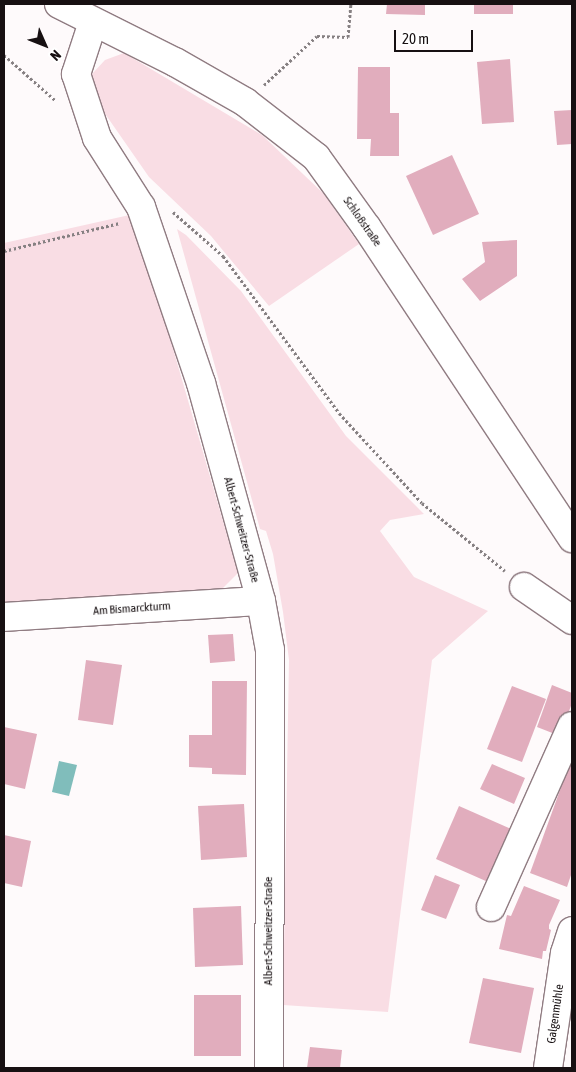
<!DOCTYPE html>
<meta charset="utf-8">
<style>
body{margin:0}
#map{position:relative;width:576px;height:1072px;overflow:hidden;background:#fefafb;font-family:"Asap Condensed",sans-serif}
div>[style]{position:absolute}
.green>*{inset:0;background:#f9dde4}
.water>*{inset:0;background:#80bdbb}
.building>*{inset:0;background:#e1adbd}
.path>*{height:3px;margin-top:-1.5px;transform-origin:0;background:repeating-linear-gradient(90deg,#868082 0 2.5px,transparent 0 5px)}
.roads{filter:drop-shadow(1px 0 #907c82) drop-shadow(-1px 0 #907c82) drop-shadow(0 1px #907c82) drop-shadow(0 -1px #907c82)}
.minor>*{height:28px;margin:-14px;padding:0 14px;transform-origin:14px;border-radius:14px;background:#fff}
span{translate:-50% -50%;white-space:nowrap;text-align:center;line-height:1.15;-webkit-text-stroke:4px #fff;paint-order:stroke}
.street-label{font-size:12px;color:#171012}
.frame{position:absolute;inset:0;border:5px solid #171012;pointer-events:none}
.north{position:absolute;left:20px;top:20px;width:50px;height:50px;-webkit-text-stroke:4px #fff;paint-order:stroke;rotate:134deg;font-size:14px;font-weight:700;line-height:20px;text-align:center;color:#171012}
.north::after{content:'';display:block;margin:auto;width:18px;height:22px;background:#171012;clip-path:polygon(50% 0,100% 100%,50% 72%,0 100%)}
.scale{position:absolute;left:394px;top:30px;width:79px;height:22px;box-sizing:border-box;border:2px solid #171012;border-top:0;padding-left:6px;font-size:15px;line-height:18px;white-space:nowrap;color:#171012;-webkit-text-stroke:4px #fff;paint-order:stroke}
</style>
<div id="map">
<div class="green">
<i style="clip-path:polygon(124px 53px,262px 135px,324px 194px,359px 244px,269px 306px,211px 236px,149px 177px,92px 95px,92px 74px,105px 60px)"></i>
<i style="clip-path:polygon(134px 214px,238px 573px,220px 591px,4px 604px,4px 243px)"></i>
<i style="clip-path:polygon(177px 229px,186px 235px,241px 291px,346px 436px,424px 514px,390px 520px,380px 531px,414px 577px,488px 611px,432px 660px,388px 1012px,283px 1005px,289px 660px,283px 612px,273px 554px,266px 531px,260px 529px)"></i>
</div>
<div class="water">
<i style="clip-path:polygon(59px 761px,77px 765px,69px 796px,52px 792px)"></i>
</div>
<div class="building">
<i style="clip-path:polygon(387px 4px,425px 4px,425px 15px,386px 14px)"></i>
<i style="clip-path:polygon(474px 4px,513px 4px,513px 14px,474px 14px)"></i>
<i style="clip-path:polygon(510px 59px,514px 122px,482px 124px,477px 62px)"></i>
<i style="clip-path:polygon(358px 67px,390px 67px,390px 113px,399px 113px,399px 156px,370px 156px,371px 139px,357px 139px)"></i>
<i style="clip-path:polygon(572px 110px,572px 144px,557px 145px,554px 111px)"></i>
<i style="clip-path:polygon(452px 155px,479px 214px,433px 235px,406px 176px)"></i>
<i style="clip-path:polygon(517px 240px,517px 276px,480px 301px,462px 279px,485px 262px,482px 242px)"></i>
<i style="clip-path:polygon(233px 634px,235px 661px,210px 663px,208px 635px)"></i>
<i style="clip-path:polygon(86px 660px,122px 665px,113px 725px,78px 720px)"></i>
<i style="clip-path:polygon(212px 681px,247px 681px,246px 775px,212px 774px,212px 768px,189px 767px,189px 735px,212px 735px)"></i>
<i style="clip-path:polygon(552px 685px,572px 693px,572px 703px,560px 736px,537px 727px)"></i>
<i style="clip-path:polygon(512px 686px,546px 699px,522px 762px,487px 749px)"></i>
<i style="clip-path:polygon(4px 727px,37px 734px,25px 789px,4px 784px)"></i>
<i style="clip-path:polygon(572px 757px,572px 872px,567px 887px,530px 873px)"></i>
<i style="clip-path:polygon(492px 764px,525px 778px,514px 804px,480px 789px)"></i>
<i style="clip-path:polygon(244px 804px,247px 857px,201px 860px,198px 806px)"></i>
<i style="clip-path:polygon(459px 806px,511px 829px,488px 882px,436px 859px)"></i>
<i style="clip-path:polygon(4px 835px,31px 841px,22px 887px,4px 883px)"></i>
<i style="clip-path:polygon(435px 875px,460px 885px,446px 919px,421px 910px)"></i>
<i style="clip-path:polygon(524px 886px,560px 900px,549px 925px,549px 929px,551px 930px,546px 951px,543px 951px,542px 959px,499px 949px,507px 915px,511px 916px)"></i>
<i style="clip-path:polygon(241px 906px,243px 965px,195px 967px,193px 908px)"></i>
<i style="clip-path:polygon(483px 978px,534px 988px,521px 1053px,469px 1043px)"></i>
<i style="clip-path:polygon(194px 995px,241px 995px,241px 1056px,194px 1056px)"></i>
<i style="clip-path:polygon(310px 1047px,342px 1050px,340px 1068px,307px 1068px)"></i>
</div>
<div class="path">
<i style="left:4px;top:55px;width:69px;rotate:41.5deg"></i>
<i style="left:264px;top:85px;width:72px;rotate:-42.8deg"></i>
<i style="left:317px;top:36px;width:31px;rotate:2deg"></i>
<i style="left:348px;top:37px;width:33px;rotate:-85deg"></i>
<i style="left:173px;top:212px;width:67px;rotate:41.3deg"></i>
<i style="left:223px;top:256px;width:195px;rotate:53.5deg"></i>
<i style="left:339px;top:413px;width:122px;rotate:47.3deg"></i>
<i style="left:422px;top:503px;width:107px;rotate:39.3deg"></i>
<i style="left:4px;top:251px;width:119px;rotate:-13.6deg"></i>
</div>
<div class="roads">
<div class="minor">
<i style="left:59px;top:4px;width:130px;rotate:26.6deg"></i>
<i style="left:175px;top:62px;width:81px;rotate:29.7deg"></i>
<i style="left:245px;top:102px;width:90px;rotate:37.8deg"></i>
<i style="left:316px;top:157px;width:87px;rotate:54.3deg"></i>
<i style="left:367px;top:228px;width:372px;rotate:56.5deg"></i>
<i style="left:93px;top:22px;width:55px;rotate:108.1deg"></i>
<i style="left:76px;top:74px;width:67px;rotate:71.8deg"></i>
<i style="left:97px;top:138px;width:82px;rotate:57.5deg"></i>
<i style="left:141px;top:207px;width:186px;rotate:71.2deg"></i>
<i style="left:201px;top:383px;width:226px;rotate:74.6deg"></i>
<i style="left:261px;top:601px;width:50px;rotate:79.6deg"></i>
<i style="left:270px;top:650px;width:418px;rotate:90.1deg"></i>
<i style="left:524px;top:587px;width:58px;rotate:34.5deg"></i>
<i style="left:4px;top:617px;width:257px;rotate:-3.6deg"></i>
<i style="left:491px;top:907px;width:198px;rotate:-65.9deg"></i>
<i style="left:548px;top:1068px;width:116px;rotate:-81.6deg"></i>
<i style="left:565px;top:953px;width:23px;rotate:-72deg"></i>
</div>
</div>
<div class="street-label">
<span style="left:362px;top:222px;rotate:55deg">Schloßstraße</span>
<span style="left:241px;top:530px;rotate:75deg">Albert-Schweitzer-Straße</span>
<span style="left:132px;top:609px;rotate:-4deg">Am Bismarckturm</span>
<span style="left:269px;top:931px;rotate:-90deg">Albert-Schweitzer-Straße</span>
<span style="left:556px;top:1014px;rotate:-82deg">Galgenmühle</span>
</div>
<div class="frame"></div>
<div class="north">N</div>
<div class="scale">20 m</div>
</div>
